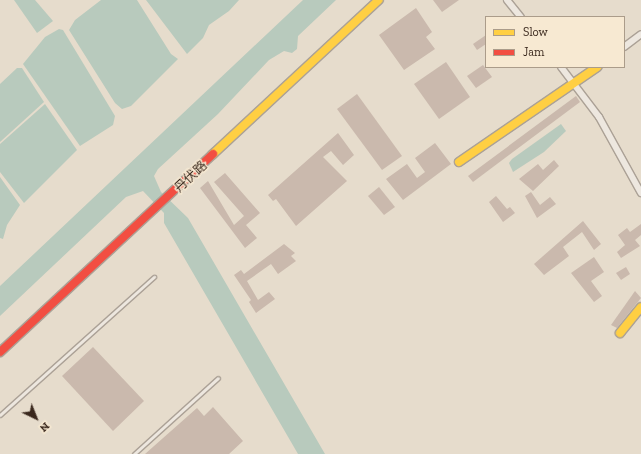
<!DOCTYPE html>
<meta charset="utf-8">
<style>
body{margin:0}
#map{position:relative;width:641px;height:454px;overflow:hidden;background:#e6dccc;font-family:"Zilla Slab","Noto Sans SC",serif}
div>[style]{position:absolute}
.water>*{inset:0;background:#b8cabd}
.building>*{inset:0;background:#cab9ad}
.roads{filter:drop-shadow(1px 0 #aba196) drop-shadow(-1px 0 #aba196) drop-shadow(0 1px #aba196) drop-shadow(0 -1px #aba196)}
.lane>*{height:3px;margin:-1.5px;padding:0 1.5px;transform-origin:1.5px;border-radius:1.5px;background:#ede7df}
.street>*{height:6px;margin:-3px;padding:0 3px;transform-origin:3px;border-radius:3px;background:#ede7df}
.slow>*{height:8px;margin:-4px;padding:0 4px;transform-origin:4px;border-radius:4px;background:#ffcf43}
.jam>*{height:8px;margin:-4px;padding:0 4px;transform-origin:4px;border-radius:4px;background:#f24e42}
span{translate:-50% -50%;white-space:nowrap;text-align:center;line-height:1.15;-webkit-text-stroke:3px #f7e9d2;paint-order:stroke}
.street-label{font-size:13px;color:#3a281d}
.legend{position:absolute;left:485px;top:16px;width:140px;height:52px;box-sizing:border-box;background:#f7e9d2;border:1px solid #ab9c8a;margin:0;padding:5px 7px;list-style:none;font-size:12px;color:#3a281d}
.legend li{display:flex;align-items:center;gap:8px;height:20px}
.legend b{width:20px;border:1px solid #ab9c8a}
.north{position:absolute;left:16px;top:398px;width:40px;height:40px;-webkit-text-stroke:3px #f7e9d2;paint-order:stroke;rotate:137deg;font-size:11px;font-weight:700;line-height:16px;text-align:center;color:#3a281d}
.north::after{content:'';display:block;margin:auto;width:14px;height:18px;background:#3a281d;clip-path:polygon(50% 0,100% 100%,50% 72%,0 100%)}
</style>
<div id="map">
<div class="water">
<i style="clip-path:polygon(14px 0,35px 0,53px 21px,37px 33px)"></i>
<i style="clip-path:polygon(101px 0,137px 0,171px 54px,178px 59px,131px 106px,122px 109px,115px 103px,69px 30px,75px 20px)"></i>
<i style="clip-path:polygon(146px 0,239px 0,229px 11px,209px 25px,203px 38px,187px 54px)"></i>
<i style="clip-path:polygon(303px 0,336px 0,298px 36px,297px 49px,292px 53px,284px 51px,269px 60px,218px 114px,158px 169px,154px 176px,161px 192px,188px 218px,325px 454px,298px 454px,164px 223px,164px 213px,143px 191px,126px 197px,0 316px,0 286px)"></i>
<i style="clip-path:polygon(59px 29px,63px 30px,115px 116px,113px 125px,80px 146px,23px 64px,45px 37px)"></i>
<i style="clip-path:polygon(17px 68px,22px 68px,44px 102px,0 142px,0 84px)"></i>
<i style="clip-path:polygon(45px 104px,77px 150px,24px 203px,0 172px,0 144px)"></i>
<i style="clip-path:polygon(561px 124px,566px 131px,544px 152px,513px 172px,509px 163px,512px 159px)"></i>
<i style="clip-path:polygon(0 177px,20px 205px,7px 225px,3px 239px,0 238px)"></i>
</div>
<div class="building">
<i style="clip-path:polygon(433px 0,459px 0,442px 12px)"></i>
<i style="clip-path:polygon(416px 8px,432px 32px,426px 37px,435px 49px,404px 70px,379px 35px)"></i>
<i style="clip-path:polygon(486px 35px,486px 44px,477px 50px,473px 44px)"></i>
<i style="clip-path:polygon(446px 62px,470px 97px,439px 119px,414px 84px)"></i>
<i style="clip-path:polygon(483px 65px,492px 77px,476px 88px,467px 76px)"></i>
<i style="clip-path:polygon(357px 94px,402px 156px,382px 170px,337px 109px)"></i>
<i style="clip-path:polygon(576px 96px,580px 102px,473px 182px,468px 176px)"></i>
<i style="clip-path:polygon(338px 133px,354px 155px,343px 165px,331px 151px,323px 157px,347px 181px,296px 226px,276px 199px,273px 201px,268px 195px)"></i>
<i style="clip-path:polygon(435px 143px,451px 164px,403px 200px,386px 179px,407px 164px,417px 178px,425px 172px,415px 158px)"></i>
<i style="clip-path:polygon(554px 160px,559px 166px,533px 191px,519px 179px,538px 164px,543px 170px)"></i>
<i style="clip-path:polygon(225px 173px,260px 213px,246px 225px,257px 238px,245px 248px,200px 188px,208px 181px,234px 225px,244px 216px,214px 182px)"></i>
<i style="clip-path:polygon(379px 187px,395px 207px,384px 215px,368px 196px)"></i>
<i style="clip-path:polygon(531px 192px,540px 205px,550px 197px,556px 204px,537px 218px,525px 196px)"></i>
<i style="clip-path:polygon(496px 196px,507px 209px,510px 207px,515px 213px,503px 222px,489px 202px)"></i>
<i style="clip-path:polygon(583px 221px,601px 244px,594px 250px,582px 232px,563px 247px,569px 256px,544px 275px,534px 264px)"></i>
<i style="clip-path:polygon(641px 224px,641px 235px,635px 240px,640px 246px,621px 258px,617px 252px,625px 245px,618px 235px,627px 228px,630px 232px)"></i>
<i style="clip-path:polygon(284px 244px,295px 253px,291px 256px,296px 261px,278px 274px,271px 264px,247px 281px,258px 300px,269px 292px,275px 299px,256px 313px,249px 302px,251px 300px,234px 275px,241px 270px,244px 274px)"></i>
<i style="clip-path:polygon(594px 257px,604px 272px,591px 281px,602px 296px,594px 302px,571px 273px)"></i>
<i style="clip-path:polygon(626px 267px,630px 274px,621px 280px,616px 273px)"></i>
<i style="clip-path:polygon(635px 291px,641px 298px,617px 328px,611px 325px)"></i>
<i style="clip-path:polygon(93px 347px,144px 401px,113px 431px,62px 376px)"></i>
<i style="clip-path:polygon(213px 407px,243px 441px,229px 454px,145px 454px,197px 408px,204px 416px)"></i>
</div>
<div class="roads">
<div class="lane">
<i style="left:0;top:415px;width:207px;rotate:-41.9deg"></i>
<i style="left:134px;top:454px;width:113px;rotate:-42.1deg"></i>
</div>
<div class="street">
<i style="left:507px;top:0;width:22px;rotate:51deg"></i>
<i style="left:624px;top:47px;width:21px;rotate:-37deg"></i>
<i style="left:561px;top:67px;width:63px;rotate:52.8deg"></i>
<i style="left:599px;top:117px;width:87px;rotate:61.1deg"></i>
</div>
<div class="slow">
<i style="left:213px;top:154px;width:226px;rotate:-42.9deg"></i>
<i style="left:459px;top:162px;width:168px;rotate:-34.5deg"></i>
<i style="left:620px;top:333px;width:33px;rotate:-51deg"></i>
</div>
<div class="jam">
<i style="left:0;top:352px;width:291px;rotate:-42.9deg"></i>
</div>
</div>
<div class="street-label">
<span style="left:191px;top:177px;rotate:-43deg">丹伏路</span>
</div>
<ul class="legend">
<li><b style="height:5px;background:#ffcf43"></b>Slow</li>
<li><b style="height:5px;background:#f24e42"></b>Jam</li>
</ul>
<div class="north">N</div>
</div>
